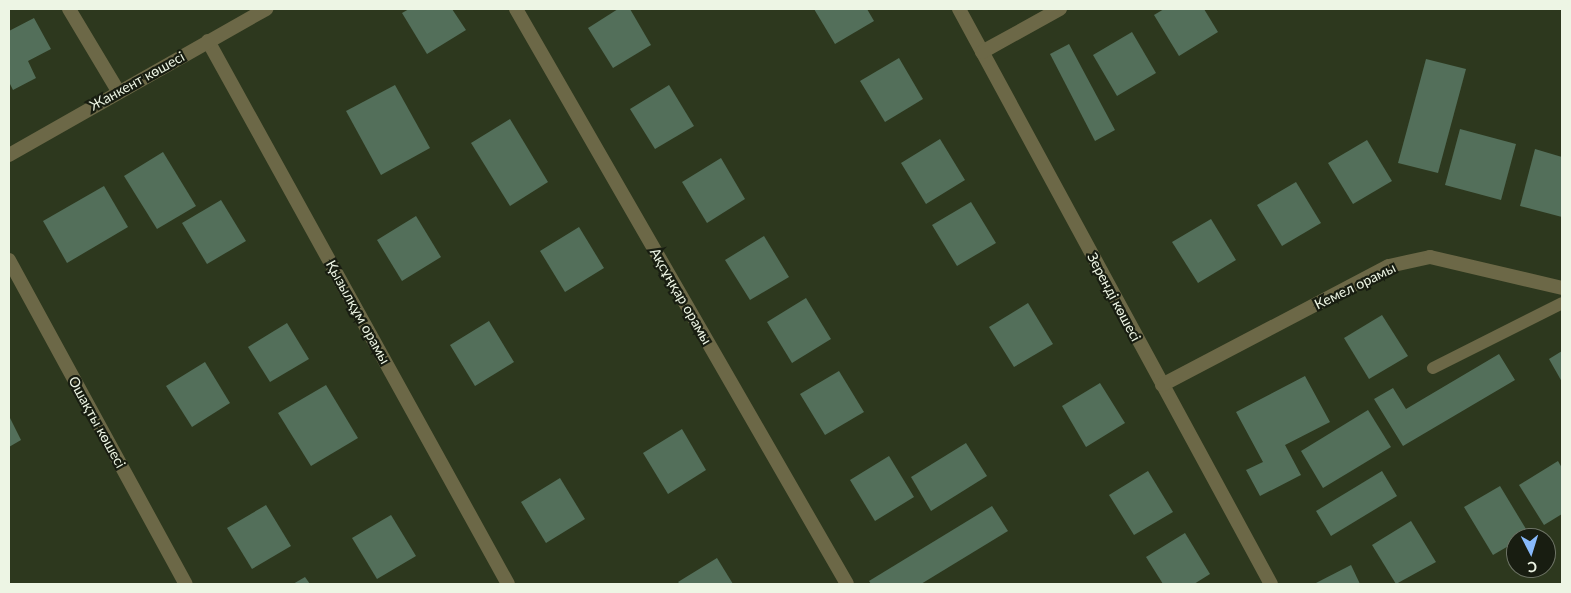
<!DOCTYPE html>
<meta charset="utf-8">
<style>
body{margin:0}
#map{position:relative;width:1571px;height:593px;overflow:hidden;background:#2d381e;font-family:Lato,sans-serif}
div>[style]{position:absolute}
.building>*{inset:0;background:#536f5a}
.service>*{height:12px;margin:-6px;padding:0 6px;transform-origin:6px;border-radius:6px;background:#6c6847}
.minor>*{height:14px;margin:-7px;padding:0 7px;transform-origin:7px;border-radius:7px;background:#6c6847}
span{translate:-50% -50%;white-space:nowrap;text-align:center;line-height:1.15;-webkit-text-stroke:4.5px #181d11;paint-order:stroke}
.street-label{font-size:14px;color:#edf5e4}
.frame{position:absolute;inset:0;border:10px solid #edf5e4;pointer-events:none}
.north{position:absolute;left:1506px;top:528px;width:50px;height:50px;box-sizing:border-box;background:#181d11;border:1px solid #6d7365;border-radius:50%;rotate:175deg;font-size:14px;font-weight:700;line-height:20px;text-align:center;color:#edf5e4}
.north::after{content:'';display:block;margin:auto;width:18px;height:22px;background:#88bafc;clip-path:polygon(50% 0,100% 100%,50% 72%,0 100%)}
</style>
<div id="map">
<div class="building">
<i style="clip-path:polygon(409px 9px,452px 9px,466px 30px,427px 54px,402px 13px)"></i>
<i style="clip-path:polygon(618px 9px,630px 9px,651px 45px,613px 68px,588px 28px)"></i>
<i style="clip-path:polygon(814px 9px,867px 9px,874px 21px,835px 44px)"></i>
<i style="clip-path:polygon(1164px 9px,1204px 9px,1218px 32px,1179px 56px,1154px 15px)"></i>
<i style="clip-path:polygon(34px 18px,51px 49px,28px 61px,36px 78px,13px 90px,9px 82px,9px 31px)"></i>
<i style="clip-path:polygon(1132px 32px,1156px 73px,1117px 96px,1093px 55px)"></i>
<i style="clip-path:polygon(1069px 44px,1115px 130px,1095px 141px,1050px 54px)"></i>
<i style="clip-path:polygon(899px 58px,923px 99px,885px 122px,860px 81px)"></i>
<i style="clip-path:polygon(1426px 59px,1466px 69px,1438px 173px,1398px 163px)"></i>
<i style="clip-path:polygon(395px 85px,430px 148px,381px 175px,346px 111px)"></i>
<i style="clip-path:polygon(669px 85px,694px 126px,655px 149px,630px 109px)"></i>
<i style="clip-path:polygon(510px 119px,548px 182px,510px 206px,471px 143px)"></i>
<i style="clip-path:polygon(1460px 129px,1516px 144px,1501px 200px,1445px 185px)"></i>
<i style="clip-path:polygon(940px 139px,965px 180px,926px 204px,901px 163px)"></i>
<i style="clip-path:polygon(1367px 140px,1392px 181px,1353px 204px,1328px 163px)"></i>
<i style="clip-path:polygon(1535px 149px,1562px 157px,1562px 217px,1520px 206px)"></i>
<i style="clip-path:polygon(163px 152px,196px 206px,157px 229px,124px 176px)"></i>
<i style="clip-path:polygon(721px 158px,745px 199px,707px 223px,682px 182px)"></i>
<i style="clip-path:polygon(1296px 182px,1321px 223px,1282px 246px,1257px 205px)"></i>
<i style="clip-path:polygon(104px 186px,128px 227px,67px 263px,43px 221px)"></i>
<i style="clip-path:polygon(221px 200px,246px 241px,207px 264px,182px 223px)"></i>
<i style="clip-path:polygon(971px 202px,996px 243px,957px 266px,932px 225px)"></i>
<i style="clip-path:polygon(416px 216px,441px 257px,402px 281px,377px 240px)"></i>
<i style="clip-path:polygon(1211px 219px,1236px 260px,1198px 283px,1172px 242px)"></i>
<i style="clip-path:polygon(579px 227px,604px 268px,565px 292px,540px 251px)"></i>
<i style="clip-path:polygon(764px 236px,789px 277px,750px 300px,725px 260px)"></i>
<i style="clip-path:polygon(806px 298px,831px 339px,792px 363px,767px 322px)"></i>
<i style="clip-path:polygon(1028px 303px,1053px 344px,1014px 367px,989px 327px)"></i>
<i style="clip-path:polygon(1382px 315px,1408px 356px,1369px 379px,1344px 338px)"></i>
<i style="clip-path:polygon(489px 321px,514px 362px,475px 386px,450px 345px)"></i>
<i style="clip-path:polygon(287px 323px,309px 359px,270px 382px,248px 347px)"></i>
<i style="clip-path:polygon(1562px 351px,1562px 382px,1549px 359px)"></i>
<i style="clip-path:polygon(1499px 354px,1515px 380px,1403px 446px,1374px 399px,1393px 388px,1406px 409px)"></i>
<i style="clip-path:polygon(205px 362px,230px 403px,192px 427px,166px 386px)"></i>
<i style="clip-path:polygon(839px 371px,864px 412px,825px 435px,800px 394px)"></i>
<i style="clip-path:polygon(1305px 376px,1330px 422px,1285px 445px,1301px 475px,1260px 496px,1246px 470px,1263px 462px,1236px 412px)"></i>
<i style="clip-path:polygon(1100px 383px,1125px 423px,1086px 447px,1062px 406px)"></i>
<i style="clip-path:polygon(326px 385px,358px 438px,311px 466px,278px 413px)"></i>
<i style="clip-path:polygon(1368px 410px,1391px 447px,1323px 488px,1301px 451px)"></i>
<i style="clip-path:polygon(9px 416px,21px 440px,9px 447px)"></i>
<i style="clip-path:polygon(682px 429px,706px 470px,668px 494px,643px 453px)"></i>
<i style="clip-path:polygon(966px 443px,987px 476px,931px 511px,911px 477px)"></i>
<i style="clip-path:polygon(889px 456px,914px 497px,875px 521px,850px 480px)"></i>
<i style="clip-path:polygon(1558px 461px,1562px 468px,1562px 514px,1544px 525px,1519px 485px)"></i>
<i style="clip-path:polygon(1148px 471px,1173px 512px,1134px 535px,1109px 495px)"></i>
<i style="clip-path:polygon(1382px 471px,1397px 496px,1331px 536px,1316px 511px)"></i>
<i style="clip-path:polygon(560px 478px,585px 519px,546px 543px,521px 502px)"></i>
<i style="clip-path:polygon(1500px 486px,1529px 534px,1493px 555px,1464px 507px)"></i>
<i style="clip-path:polygon(266px 505px,291px 546px,252px 569px,227px 528px)"></i>
<i style="clip-path:polygon(992px 506px,1008px 531px,921px 584px,871px 584px,869px 581px)"></i>
<i style="clip-path:polygon(391px 515px,416px 556px,377px 579px,352px 538px)"></i>
<i style="clip-path:polygon(1411px 521px,1436px 562px,1396px 584px,1372px 545px)"></i>
<i style="clip-path:polygon(1185px 533px,1210px 574px,1194px 584px,1163px 584px,1146px 557px)"></i>
<i style="clip-path:polygon(717px 558px,733px 584px,680px 584px,678px 582px)"></i>
<i style="clip-path:polygon(1351px 565px,1360px 584px,1314px 584px)"></i>
<i style="clip-path:polygon(305px 577px,310px 584px,293px 584px)"></i>
</div>
<div class="service">
<i style="left:1433px;top:368px;width:144px;rotate:-26.7deg"></i>
</div>
<div class="minor">
<i style="left:69px;top:9px;width:96px;rotate:59.1deg"></i>
<i style="left:516px;top:9px;width:663px;rotate:60.07deg"></i>
<i style="left:959px;top:9px;width:654px;rotate:61.52deg"></i>
<i style="left:208px;top:41px;width:620px;rotate:61.08deg"></i>
<i style="left:982px;top:52px;width:89px;rotate:-28.9deg"></i>
<i style="left:9px;top:155px;width:296px;rotate:-29.6deg"></i>
<i style="left:9px;top:260px;width:369px;rotate:61.4deg"></i>
<i style="left:1162px;top:385px;width:256px;rotate:-27.7deg"></i>
<i style="left:1389px;top:266px;width:42px;rotate:-12.4deg"></i>
<i style="left:1430px;top:257px;width:136px;rotate:13.2deg"></i>
</div>
<div class="street-label">
<span style="left:137px;top:81px;rotate:-29deg">Жанкент көшесі</span>
<span style="left:1355px;top:286px;rotate:-26deg">Кемел орамы</span>
<span style="left:681px;top:296px;rotate:60deg">Ақсұңқар орамы</span>
<span style="left:1114px;top:297px;rotate:62deg">Зеренді көшесі</span>
<span style="left:358px;top:312px;rotate:61deg">Қызылқұм орамы</span>
<span style="left:97px;top:422px;rotate:61deg">Ошақты көшесі</span>
</div>
<div class="frame"></div>
<div class="north">С</div>
</div>
